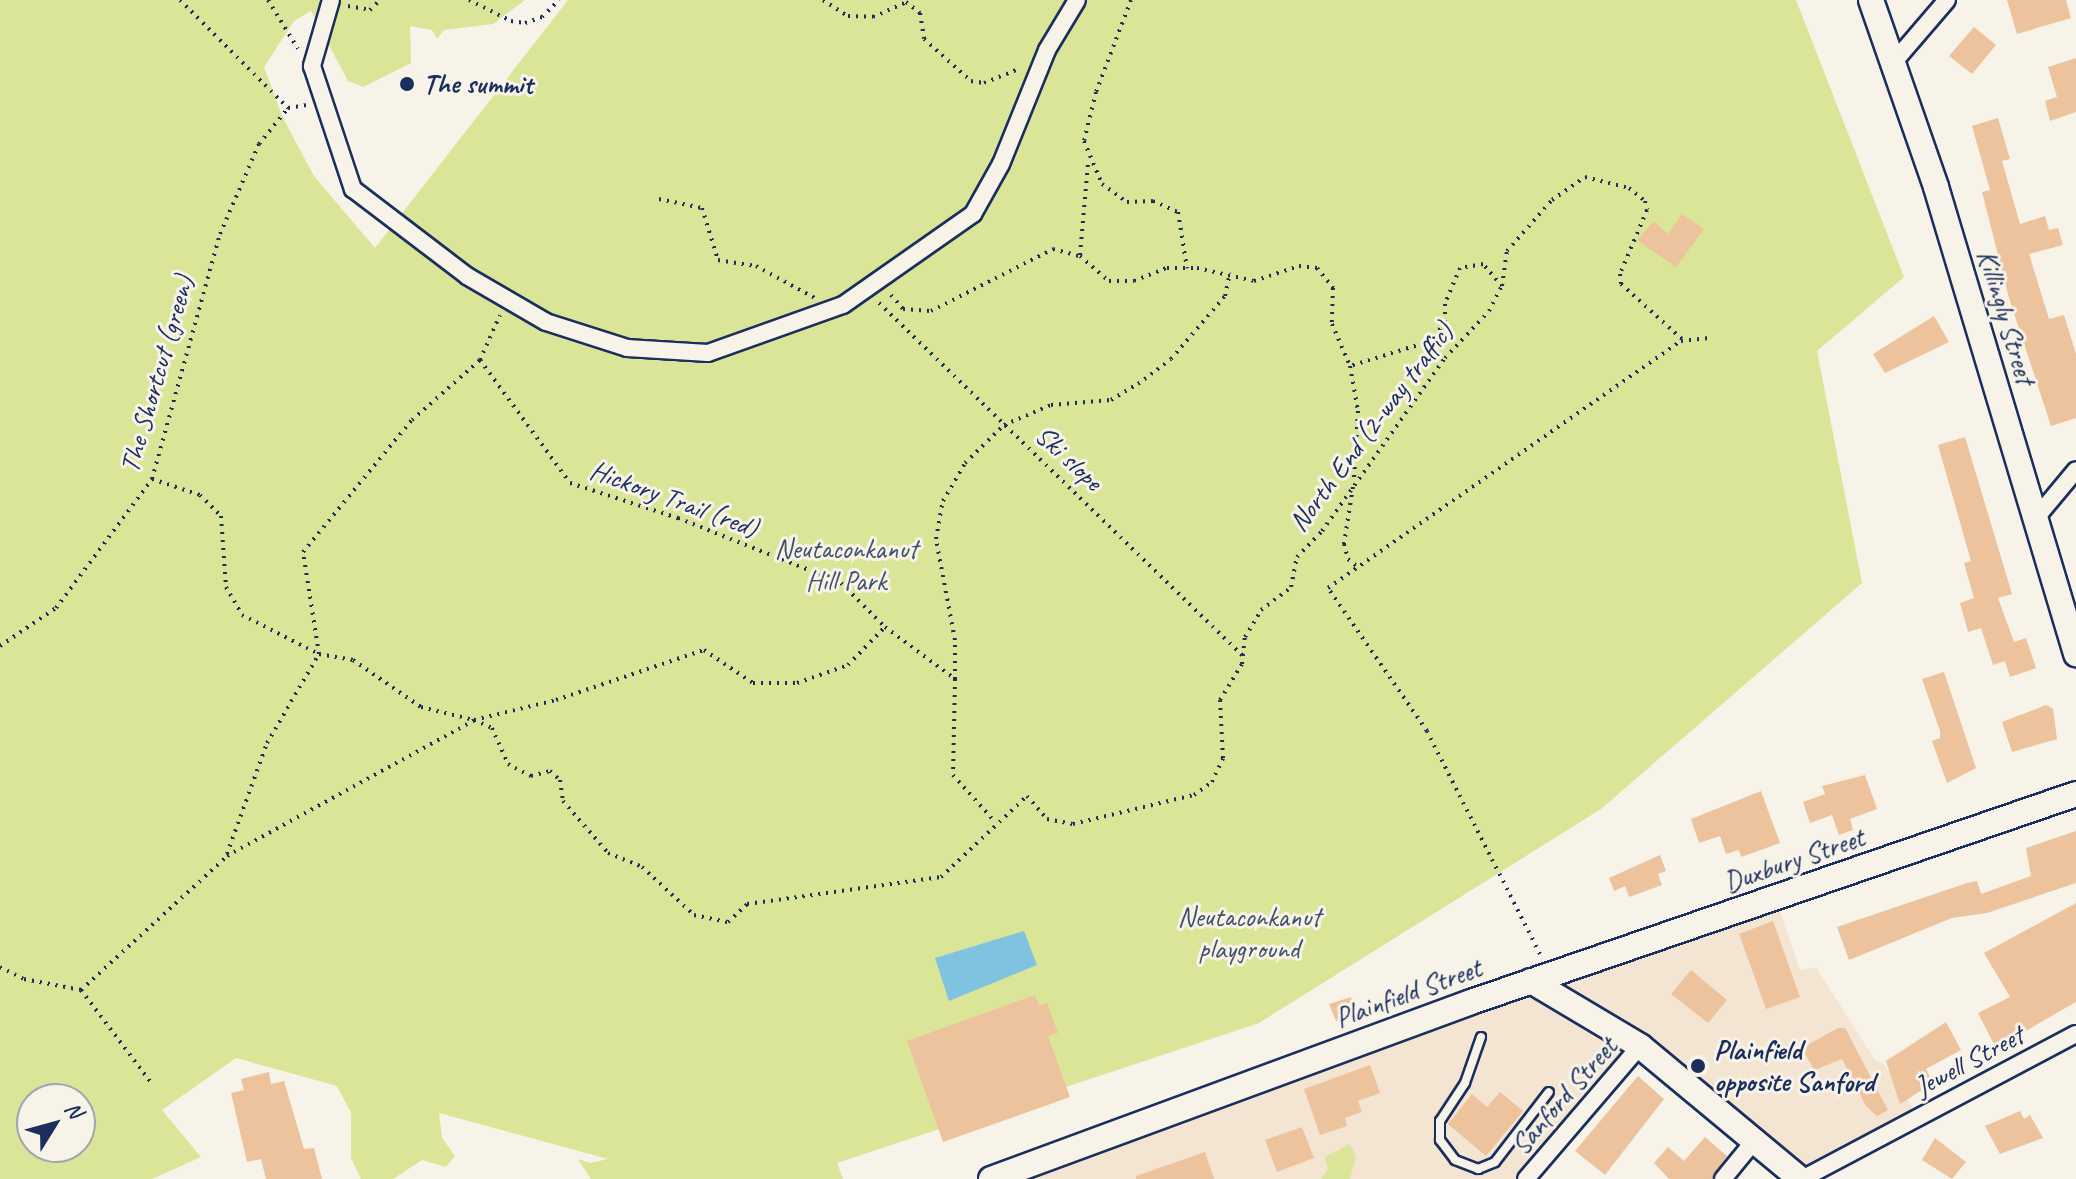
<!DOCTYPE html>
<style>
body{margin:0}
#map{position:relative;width:2076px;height:1179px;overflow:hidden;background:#f7f3e8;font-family:Caveat,sans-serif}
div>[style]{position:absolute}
.built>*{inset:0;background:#f4e5d2}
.green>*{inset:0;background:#dae598}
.water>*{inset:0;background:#7fc3e0}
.building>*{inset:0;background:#edc39d}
.path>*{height:4px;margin-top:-2px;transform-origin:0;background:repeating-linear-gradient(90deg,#1b2f5e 0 2px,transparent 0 8px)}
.roads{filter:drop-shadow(2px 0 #1b2f5e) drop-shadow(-2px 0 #1b2f5e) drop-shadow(0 2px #1b2f5e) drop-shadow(0 -2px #1b2f5e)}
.lane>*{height:8px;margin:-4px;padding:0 4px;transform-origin:4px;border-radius:4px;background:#f7f3e8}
.street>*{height:16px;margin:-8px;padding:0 8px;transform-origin:8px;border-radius:8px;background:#f7f3e8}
.secondary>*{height:24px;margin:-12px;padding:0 12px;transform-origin:12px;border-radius:12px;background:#f7f3e8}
.dots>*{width:22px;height:22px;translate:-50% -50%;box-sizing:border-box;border:4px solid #f7f3e8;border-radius:50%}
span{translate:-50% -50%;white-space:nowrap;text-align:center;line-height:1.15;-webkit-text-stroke:6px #f7f3e8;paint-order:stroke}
.poi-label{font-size:28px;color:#1b2f5e;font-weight:700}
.left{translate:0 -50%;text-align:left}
.street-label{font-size:28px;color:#1b2f5e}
.park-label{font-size:28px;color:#41536a}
.north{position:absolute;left:16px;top:1083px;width:80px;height:80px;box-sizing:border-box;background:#f7f3e8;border:2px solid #9fa5b1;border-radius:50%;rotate:53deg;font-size:22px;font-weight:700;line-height:32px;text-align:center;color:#1b2f5e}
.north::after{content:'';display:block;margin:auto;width:28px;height:36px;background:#1b2f5e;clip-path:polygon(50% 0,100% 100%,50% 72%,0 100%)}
</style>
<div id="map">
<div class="built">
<i style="clip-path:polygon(1777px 903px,1800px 970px,1816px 967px,1875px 1060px,1884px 1064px,1919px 1117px,1809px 1179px,1642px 1057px,1527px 1179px,1350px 1179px,1328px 1170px,1321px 1179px,984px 1179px)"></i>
</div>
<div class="green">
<i style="clip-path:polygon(evenodd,0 0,525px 0,493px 24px,444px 30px,437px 39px,432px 30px,410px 26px,411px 63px,363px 87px,348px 81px,311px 11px,294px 21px,264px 67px,283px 118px,314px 176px,375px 248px,568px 0,1796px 0,1904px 277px,1817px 351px,1862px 583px,1601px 809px,1259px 1023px,837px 1163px,843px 1179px,591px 1179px,578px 1159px,590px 1163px,608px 1159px,439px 1113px,442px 1138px,455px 1156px,446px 1167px,422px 1160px,393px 1179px,361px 1179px,351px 1158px,351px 1113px,337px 1086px,236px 1058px,162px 1110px,201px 1157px,152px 1179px,0 1179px,0 0,32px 1099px,80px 1099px,80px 1147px,32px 1147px,32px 1099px)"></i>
<i style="clip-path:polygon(1350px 1144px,1356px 1157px,1350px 1179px,1321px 1179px,1328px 1169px,1325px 1157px)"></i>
</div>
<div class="water">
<i style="clip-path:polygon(1024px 931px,1037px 965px,949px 1001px,935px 958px)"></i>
</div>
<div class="building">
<i style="clip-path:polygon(2007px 0,2066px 0,2071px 18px,2017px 34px)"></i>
<i style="clip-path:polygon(1974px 27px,1996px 45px,1972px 74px,1949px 56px)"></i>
<i style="clip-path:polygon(2076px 58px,2076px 112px,2050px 121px,2045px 101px,2057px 97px,2048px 67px)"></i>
<i style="clip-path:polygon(1998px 118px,2010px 159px,2002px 161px,2020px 224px,2045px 216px,2049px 230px,2058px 228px,2063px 245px,2029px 254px,2049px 319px,2064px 315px,2076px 354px,2076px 418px,2051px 426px,2009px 298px,1982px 192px,1990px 190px,1972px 126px)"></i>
<i style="clip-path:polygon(1682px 214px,1704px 229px,1676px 267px,1637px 240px,1654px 221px,1668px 234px)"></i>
<i style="clip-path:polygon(1934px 316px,1949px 342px,1885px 373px,1873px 354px)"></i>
<i style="clip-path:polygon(1965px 437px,2012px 594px,1998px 598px,2014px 642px,2026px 638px,2036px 668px,2010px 677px,2005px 661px,1993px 665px,1981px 628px,1968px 632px,1960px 603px,1974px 598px,1964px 563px,1971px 561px,1938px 445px)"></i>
<i style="clip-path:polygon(1944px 672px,1976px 768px,1947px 783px,1932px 741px,1940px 738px,1940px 731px,1922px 679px)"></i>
<i style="clip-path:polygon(2046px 705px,2053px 709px,2057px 739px,2012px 752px,2002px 722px)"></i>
<i style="clip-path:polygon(1865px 775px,1877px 809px,1850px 819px,1853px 830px,1839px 835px,1832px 815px,1810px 823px,1803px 802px,1825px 794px,1822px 786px)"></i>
<i style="clip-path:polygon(1761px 791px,1780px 843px,1741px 857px,1739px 850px,1726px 854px,1720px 836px,1699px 843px,1691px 819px)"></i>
<i style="clip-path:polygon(2076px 831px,2076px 883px,1987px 913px,1952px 918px,1849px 960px,1837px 927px,1967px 883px,1977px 881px,1981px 894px,2031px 876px,2026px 848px)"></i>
<i style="clip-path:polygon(1660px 855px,1666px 871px,1658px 874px,1662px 885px,1629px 897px,1625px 886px,1614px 891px,1609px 878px)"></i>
<i style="clip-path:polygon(2076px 903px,2076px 1002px,1996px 1048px,1978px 1013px,2010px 997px,1984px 953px)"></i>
<i style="clip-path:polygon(1773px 921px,1800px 997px,1766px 1009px,1739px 934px)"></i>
<i style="clip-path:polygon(1691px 970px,1727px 1000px,1708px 1023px,1671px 994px)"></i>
<i style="clip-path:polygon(1035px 995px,1039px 1006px,1047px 1003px,1058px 1033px,1048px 1036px,1070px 1097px,943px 1142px,907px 1041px)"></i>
<i style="clip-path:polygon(1351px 997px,1357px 1014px,1336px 1021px,1329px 1004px)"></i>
<i style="clip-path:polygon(1946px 1022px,1961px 1050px,1926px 1069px,1933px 1083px,1900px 1104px,1886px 1061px)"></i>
<i style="clip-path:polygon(1838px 1028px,1845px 1028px,1888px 1110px,1877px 1116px,1866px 1106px,1842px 1059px,1814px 1070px,1802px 1048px)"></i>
<i style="clip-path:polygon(1370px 1065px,1380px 1093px,1358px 1101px,1362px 1112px,1345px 1118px,1347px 1126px,1320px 1135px,1304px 1089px)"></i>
<i style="clip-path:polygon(269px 1072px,271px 1084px,284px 1081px,304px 1149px,314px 1148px,322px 1179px,266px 1179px,261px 1159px,247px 1162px,231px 1093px,244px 1090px,241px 1079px)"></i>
<i style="clip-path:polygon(1638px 1076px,1664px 1099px,1605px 1175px,1575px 1151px)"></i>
<i style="clip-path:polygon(1500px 1092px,1523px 1111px,1486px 1156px,1448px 1124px,1472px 1094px,1487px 1107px)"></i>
<i style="clip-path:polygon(2020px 1111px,2024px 1119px,2030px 1115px,2043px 1138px,2000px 1154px,1985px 1126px)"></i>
<i style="clip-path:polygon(1302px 1127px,1314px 1158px,1277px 1172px,1265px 1140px)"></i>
<i style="clip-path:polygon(1705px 1137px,1727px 1156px,1712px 1179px,1669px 1179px,1654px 1163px,1668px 1147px,1684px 1161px)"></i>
<i style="clip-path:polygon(1935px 1138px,1966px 1162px,1952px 1179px,1922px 1160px)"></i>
<i style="clip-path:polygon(1205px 1152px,1214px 1179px,1136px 1179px,1136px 1176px)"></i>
</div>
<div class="path">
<i style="left:180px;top:0;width:153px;rotate:45deg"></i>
<i style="left:268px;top:0;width:57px;rotate:58.5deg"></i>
<i style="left:469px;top:0;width:47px;rotate:26.6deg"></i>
<i style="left:511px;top:21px;width:14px;rotate:8deg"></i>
<i style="left:525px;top:23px;width:18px;rotate:-19deg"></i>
<i style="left:542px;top:17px;width:24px;rotate:-45deg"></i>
<i style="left:823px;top:0;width:30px;rotate:33deg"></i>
<i style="left:848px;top:16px;width:25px;rotate:2deg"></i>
<i style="left:873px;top:17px;width:36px;rotate:-24deg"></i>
<i style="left:906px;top:2px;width:18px;rotate:38deg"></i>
<i style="left:920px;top:13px;width:26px;rotate:81deg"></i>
<i style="left:924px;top:39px;width:63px;rotate:41.8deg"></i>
<i style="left:971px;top:81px;width:13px;rotate:9deg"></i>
<i style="left:984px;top:83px;width:38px;rotate:-22deg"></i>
<i style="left:1131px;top:0;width:98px;rotate:110.8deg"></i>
<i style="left:1096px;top:92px;width:50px;rotate:103.8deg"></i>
<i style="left:1084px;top:141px;width:47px;rotate:67.3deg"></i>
<i style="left:1102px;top:184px;width:31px;rotate:36deg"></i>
<i style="left:1127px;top:202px;width:26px;rotate:-2deg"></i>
<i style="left:1153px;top:201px;width:27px;rotate:24deg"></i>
<i style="left:1178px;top:212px;width:57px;rotate:80.9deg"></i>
<i style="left:348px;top:6px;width:22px;rotate:10deg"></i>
<i style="left:370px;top:10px;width:14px;rotate:-45deg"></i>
<i style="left:659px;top:199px;width:44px;rotate:11.8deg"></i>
<i style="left:702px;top:208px;width:54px;rotate:72.9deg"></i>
<i style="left:718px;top:260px;width:38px;rotate:9deg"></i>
<i style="left:756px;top:266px;width:67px;rotate:28.5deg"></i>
<i style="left:1080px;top:255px;width:91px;rotate:-85deg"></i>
<i style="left:1502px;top:286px;width:35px;rotate:-82deg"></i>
<i style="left:1507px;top:251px;width:68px;rotate:-48.6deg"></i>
<i style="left:1552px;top:200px;width:40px;rotate:-34.9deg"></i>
<i style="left:1585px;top:177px;width:45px;rotate:14deg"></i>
<i style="left:1629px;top:188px;width:21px;rotate:39deg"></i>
<i style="left:1645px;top:201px;width:9px;rotate:77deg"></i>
<i style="left:1647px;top:210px;width:69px;rotate:112.9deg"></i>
<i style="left:1620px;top:274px;width:10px;rotate:84deg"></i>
<i style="left:1621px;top:284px;width:84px;rotate:42.1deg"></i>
<i style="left:891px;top:295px;width:18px;rotate:49deg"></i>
<i style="left:903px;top:309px;width:28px;rotate:4deg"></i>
<i style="left:931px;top:311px;width:137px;rotate:-26.9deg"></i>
<i style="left:1053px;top:249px;width:28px;rotate:15deg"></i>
<i style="left:1080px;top:256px;width:38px;rotate:41deg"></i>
<i style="left:1109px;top:281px;width:25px"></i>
<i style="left:1134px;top:281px;width:35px;rotate:-22deg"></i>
<i style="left:1167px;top:268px;width:30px"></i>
<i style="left:1197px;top:268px;width:58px;rotate:12.8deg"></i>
<i style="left:1254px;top:281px;width:47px;rotate:-18.4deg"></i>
<i style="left:1299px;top:266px;width:18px;rotate:6deg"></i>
<i style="left:1317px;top:268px;width:26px;rotate:51deg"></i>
<i style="left:1333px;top:288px;width:36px;rotate:92deg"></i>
<i style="left:1332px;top:324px;width:46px;rotate:66.8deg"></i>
<i style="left:1350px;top:366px;width:46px;rotate:79.9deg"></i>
<i style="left:1358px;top:411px;width:67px;rotate:93.4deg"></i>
<i style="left:879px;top:303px;width:507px;rotate:44.12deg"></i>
<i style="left:480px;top:360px;width:152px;rotate:53.8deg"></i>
<i style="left:570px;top:483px;width:114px;rotate:18deg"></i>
<i style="left:678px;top:518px;width:175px;rotate:21.7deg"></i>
<i style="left:841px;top:583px;width:62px;rotate:45deg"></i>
<i style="left:885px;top:627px;width:87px;rotate:36.6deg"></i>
<i style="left:955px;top:679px;width:96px;rotate:91.2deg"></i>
<i style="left:953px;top:775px;width:64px;rotate:48.1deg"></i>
<i style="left:152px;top:479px;width:51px;rotate:18.4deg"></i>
<i style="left:200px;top:495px;width:30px;rotate:45deg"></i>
<i style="left:221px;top:516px;width:71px;rotate:86deg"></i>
<i style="left:226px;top:587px;width:32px;rotate:60deg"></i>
<i style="left:242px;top:615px;width:86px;rotate:26.9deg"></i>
<i style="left:319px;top:654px;width:35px;rotate:10deg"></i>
<i style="left:353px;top:660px;width:83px;rotate:34.7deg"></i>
<i style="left:421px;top:707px;width:55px;rotate:13.8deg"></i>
<i style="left:474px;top:720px;width:84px;rotate:-13.7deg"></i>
<i style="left:556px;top:700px;width:156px;rotate:-18.7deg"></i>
<i style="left:704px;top:650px;width:59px;rotate:34deg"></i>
<i style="left:753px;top:683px;width:44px"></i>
<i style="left:797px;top:683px;width:54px;rotate:-19.4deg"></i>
<i style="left:848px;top:665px;width:53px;rotate:-45.8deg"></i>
<i style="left:1353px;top:487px;width:58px;rotate:99deg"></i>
<i style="left:1344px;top:544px;width:16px;rotate:75deg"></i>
<i style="left:1348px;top:559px;width:13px;rotate:39deg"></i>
<i style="left:0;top:646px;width:68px;rotate:-34.2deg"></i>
<i style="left:56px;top:608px;width:161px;rotate:-53.3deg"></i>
<i style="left:152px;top:479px;width:254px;rotate:-74.5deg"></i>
<i style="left:220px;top:234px;width:98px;rotate:-66.6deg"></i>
<i style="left:259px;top:144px;width:46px;rotate:-51.1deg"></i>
<i style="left:288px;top:108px;width:20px;rotate:-9deg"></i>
<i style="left:955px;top:679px;width:39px;rotate:-90deg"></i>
<i style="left:955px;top:640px;width:103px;rotate:-100.7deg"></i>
<i style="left:936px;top:539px;width:39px;rotate:-80deg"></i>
<i style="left:943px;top:501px;width:44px;rotate:-59.9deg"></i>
<i style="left:965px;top:463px;width:54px;rotate:-44.3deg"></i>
<i style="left:1004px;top:425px;width:51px;rotate:-23.1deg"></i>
<i style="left:1051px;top:405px;width:60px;rotate:-4.8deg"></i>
<i style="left:1111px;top:400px;width:31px;rotate:-31deg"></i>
<i style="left:1138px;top:384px;width:41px;rotate:-37.1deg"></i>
<i style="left:1171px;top:359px;width:83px;rotate:-49.4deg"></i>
<i style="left:1225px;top:296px;width:24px;rotate:-78deg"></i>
<i style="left:227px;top:854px;width:118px;rotate:-70.2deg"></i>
<i style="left:267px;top:743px;width:103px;rotate:-59.7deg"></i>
<i style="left:319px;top:654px;width:103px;rotate:-98.9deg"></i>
<i style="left:303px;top:552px;width:171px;rotate:-50.5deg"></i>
<i style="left:412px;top:420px;width:91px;rotate:-41.4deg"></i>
<i style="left:480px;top:360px;width:49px;rotate:-66deg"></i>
<i style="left:1540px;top:954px;width:250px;rotate:-116.9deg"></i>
<i style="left:1427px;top:731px;width:174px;rotate:-124.7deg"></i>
<i style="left:1328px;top:588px;width:431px;rotate:-35deg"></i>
<i style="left:1681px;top:341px;width:28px;rotate:-6deg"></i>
<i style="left:0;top:967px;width:27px;rotate:27deg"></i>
<i style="left:24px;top:979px;width:58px;rotate:10.9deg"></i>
<i style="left:81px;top:990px;width:198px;rotate:-42.5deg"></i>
<i style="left:227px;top:856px;width:282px;rotate:-28.8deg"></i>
<i style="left:474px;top:720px;width:20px;rotate:24deg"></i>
<i style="left:492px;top:728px;width:39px;rotate:66deg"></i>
<i style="left:508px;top:764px;width:26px;rotate:28deg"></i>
<i style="left:531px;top:776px;width:20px;rotate:-15deg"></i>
<i style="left:550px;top:771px;width:13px;rotate:42deg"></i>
<i style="left:560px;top:780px;width:21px;rotate:82deg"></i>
<i style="left:563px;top:801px;width:69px;rotate:49.1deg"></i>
<i style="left:608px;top:853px;width:37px;rotate:22deg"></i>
<i style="left:642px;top:867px;width:71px;rotate:42.7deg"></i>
<i style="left:694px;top:915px;width:35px;rotate:12deg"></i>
<i style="left:728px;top:922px;width:26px;rotate:-43deg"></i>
<i style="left:747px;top:904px;width:196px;rotate:-7.9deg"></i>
<i style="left:941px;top:877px;width:118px;rotate:-43.3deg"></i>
<i style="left:1027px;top:796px;width:30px;rotate:49deg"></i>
<i style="left:1047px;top:819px;width:26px;rotate:11deg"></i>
<i style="left:1073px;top:824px;width:124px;rotate:-13.5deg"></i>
<i style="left:1194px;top:795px;width:22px;rotate:-36deg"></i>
<i style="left:1212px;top:782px;width:26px;rotate:-65deg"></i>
<i style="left:1223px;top:758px;width:58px;rotate:-93deg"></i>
<i style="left:1220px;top:700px;width:42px;rotate:-58.6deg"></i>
<i style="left:1242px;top:664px;width:27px;rotate:-84deg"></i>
<i style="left:1245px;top:637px;width:31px;rotate:-59deg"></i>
<i style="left:1261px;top:610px;width:38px;rotate:-37deg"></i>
<i style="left:1291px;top:587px;width:31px;rotate:-79deg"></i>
<i style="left:1297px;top:557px;width:36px;rotate:-46deg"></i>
<i style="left:1322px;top:531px;width:212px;rotate:-54.6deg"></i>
<i style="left:1445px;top:358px;width:64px;rotate:-46.9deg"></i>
<i style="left:1489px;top:311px;width:28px;rotate:-63deg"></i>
<i style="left:1502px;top:286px;width:29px;rotate:-131deg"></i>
<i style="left:1483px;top:264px;width:23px;rotate:170deg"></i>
<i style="left:1460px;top:268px;width:39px;rotate:113deg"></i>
<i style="left:1445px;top:304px;width:18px;rotate:90deg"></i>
<i style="left:1445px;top:322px;width:24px;rotate:126deg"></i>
<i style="left:1431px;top:341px;width:85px;rotate:162.8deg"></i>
<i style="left:81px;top:990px;width:118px;rotate:52.9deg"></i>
</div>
<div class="roads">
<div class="lane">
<i style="left:1481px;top:1037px;width:49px;rotate:109.2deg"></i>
<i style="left:1465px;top:1083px;width:45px;rotate:123.3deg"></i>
<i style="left:1440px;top:1121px;width:19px;rotate:90deg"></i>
<i style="left:1440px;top:1140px;width:25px;rotate:53deg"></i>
<i style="left:1455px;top:1160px;width:25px;rotate:21deg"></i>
<i style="left:1478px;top:1169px;width:18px;rotate:-22deg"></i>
<i style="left:1495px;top:1162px;width:88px;rotate:-52.4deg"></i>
</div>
<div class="street">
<i style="left:331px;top:0;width:69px;rotate:106.1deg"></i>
<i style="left:312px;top:66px;width:130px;rotate:71.6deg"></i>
<i style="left:353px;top:189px;width:143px;rotate:37.3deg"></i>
<i style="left:467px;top:276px;width:91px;rotate:30.2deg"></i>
<i style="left:546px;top:322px;width:85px;rotate:17.8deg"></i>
<i style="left:627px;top:348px;width:81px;rotate:3.5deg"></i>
<i style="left:708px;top:353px;width:143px;rotate:-19.6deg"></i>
<i style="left:843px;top:305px;width:159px;rotate:-35deg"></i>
<i style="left:973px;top:214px;width:57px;rotate:-60.8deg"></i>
<i style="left:1001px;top:164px;width:123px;rotate:-68deg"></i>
<i style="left:1047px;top:50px;width:58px;rotate:-59deg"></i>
<i style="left:1893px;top:63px;width:83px;rotate:-49.4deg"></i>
<i style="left:2036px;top:518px;width:62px;rotate:-50.2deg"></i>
<i style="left:1526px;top:1179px;width:175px;rotate:-49.4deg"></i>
<i style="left:1723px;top:1179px;width:49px;rotate:-50.8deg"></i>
<i style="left:1802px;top:1179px;width:310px;rotate:-27.9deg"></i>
</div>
<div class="secondary">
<i style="left:1871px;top:0;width:198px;rotate:70.8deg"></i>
<i style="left:1936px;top:187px;width:488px;rotate:73.3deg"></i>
<i style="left:1531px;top:981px;width:127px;rotate:30.8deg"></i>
<i style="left:1640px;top:1046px;width:208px;rotate:39.7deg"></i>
<i style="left:991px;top:1179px;width:512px;rotate:-20.24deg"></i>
<i style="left:1471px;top:1002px;width:640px;rotate:-18.97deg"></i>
</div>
</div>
<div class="dots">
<i style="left:407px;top:84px;background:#1b2f5e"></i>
<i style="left:1698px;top:1066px;background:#1b2f5e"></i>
</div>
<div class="poi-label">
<span class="left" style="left:423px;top:84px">The summit</span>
<span class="left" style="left:1714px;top:1066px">Plainfield<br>opposite Sanford</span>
</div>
<div class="street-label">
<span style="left:2006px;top:317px;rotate:73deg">Killingly Street</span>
<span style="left:157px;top:374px;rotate:-74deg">The Shortcut (green)</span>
<span style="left:1371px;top:427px;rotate:-53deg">North End (2-way traffic)</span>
<span style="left:1069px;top:458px;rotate:43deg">Ski slope</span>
<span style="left:674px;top:499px;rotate:20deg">Hickory Trail (red)</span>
<span style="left:1794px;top:860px;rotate:-19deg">Duxbury Street</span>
<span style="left:1408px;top:993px;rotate:-20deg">Plainfield Street</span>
<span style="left:1969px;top:1061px;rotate:-28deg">Jewell Street</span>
<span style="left:1564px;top:1096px;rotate:-49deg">Sanford Street</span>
</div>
<div class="park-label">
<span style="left:846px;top:565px">Neutaconkanut<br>Hill Park</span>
<span style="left:1249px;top:933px">Neutaconkanut<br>playground</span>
</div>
<div class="north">N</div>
</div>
